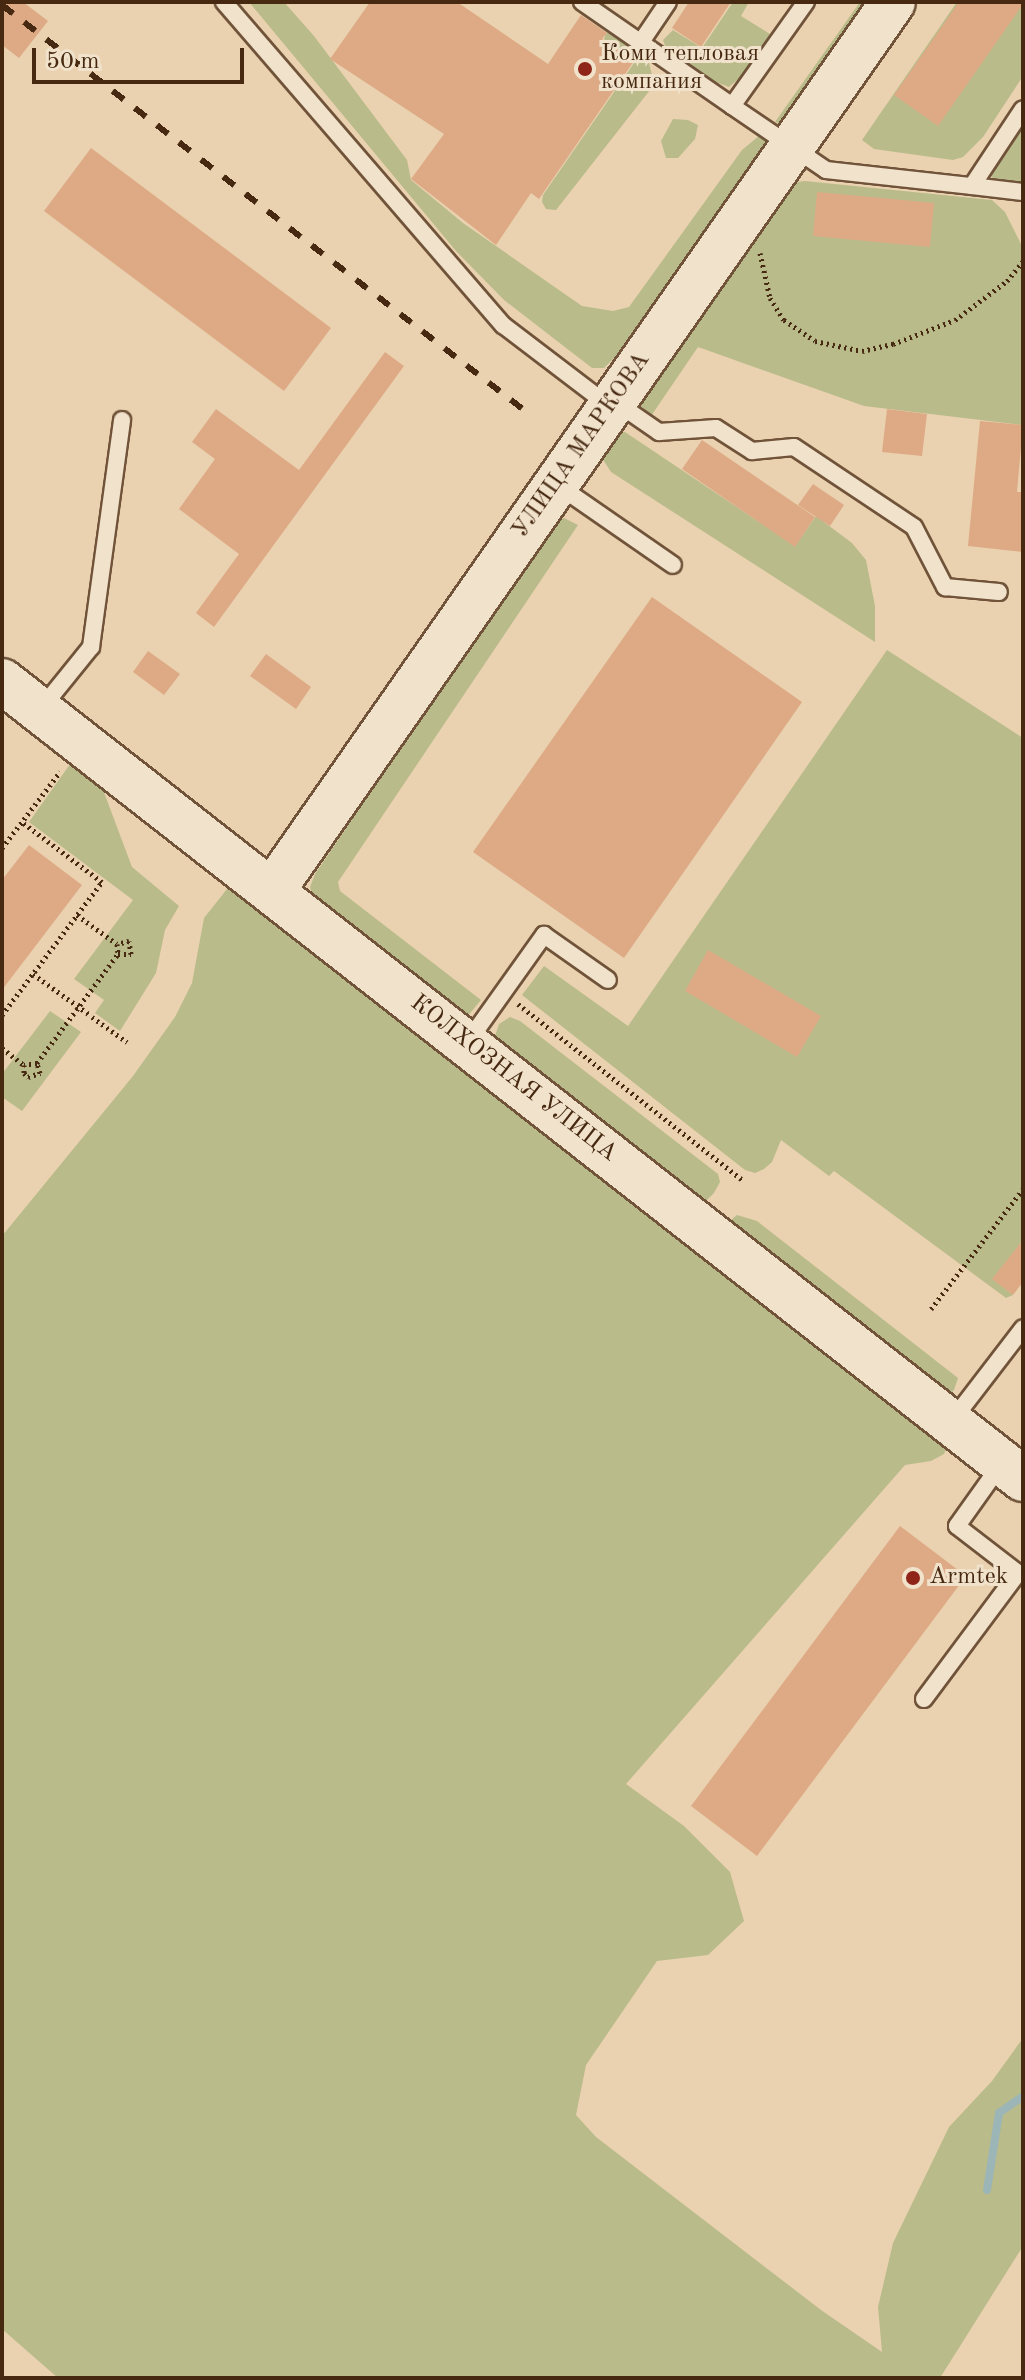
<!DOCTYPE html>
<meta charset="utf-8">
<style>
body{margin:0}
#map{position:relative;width:1025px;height:2380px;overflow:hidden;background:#ead2b0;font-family:"Old Standard TT",serif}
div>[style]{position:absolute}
.green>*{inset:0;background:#b9bb8a}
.stream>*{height:8px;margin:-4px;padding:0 4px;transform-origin:4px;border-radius:4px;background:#9cb5b6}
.building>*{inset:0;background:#ddaa85}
.path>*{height:5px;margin-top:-2.5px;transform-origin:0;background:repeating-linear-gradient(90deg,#472911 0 2px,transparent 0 6px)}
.roads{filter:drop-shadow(2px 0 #705339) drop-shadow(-2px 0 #705339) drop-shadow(0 2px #705339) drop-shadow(0 -2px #705339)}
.lane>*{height:16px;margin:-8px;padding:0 8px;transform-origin:8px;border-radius:8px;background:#f1e2cc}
.secondary>*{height:44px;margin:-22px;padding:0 22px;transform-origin:22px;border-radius:22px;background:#f1e2cc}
.rail>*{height:6px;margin-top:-3px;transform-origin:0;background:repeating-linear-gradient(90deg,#472911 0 14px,transparent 0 28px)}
.dots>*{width:22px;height:22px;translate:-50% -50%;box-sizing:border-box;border:4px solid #f1e2cc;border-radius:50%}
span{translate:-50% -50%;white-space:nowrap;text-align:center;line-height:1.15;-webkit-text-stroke:6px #f1e2cc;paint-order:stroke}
.poi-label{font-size:24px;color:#472911}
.left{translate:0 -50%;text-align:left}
.street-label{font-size:24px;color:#472911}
.frame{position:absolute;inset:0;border:4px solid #472911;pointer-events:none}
.scale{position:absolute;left:32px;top:48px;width:212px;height:36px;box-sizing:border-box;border:4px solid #472911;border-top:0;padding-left:10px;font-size:24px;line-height:28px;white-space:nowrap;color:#472911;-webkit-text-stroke:6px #f1e2cc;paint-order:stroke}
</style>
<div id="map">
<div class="green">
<i style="clip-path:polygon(249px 2px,284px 2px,314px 36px,407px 160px,411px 180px,463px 223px,582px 306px,613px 311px,629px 307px,742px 150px,760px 135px,768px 137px,769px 141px,628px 344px,604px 368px,592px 368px,504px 300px,456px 251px)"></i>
<i style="clip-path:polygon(733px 2px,749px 2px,741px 16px,770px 34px,746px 72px,729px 87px,708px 79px,667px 51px,663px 40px,673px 30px,702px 48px)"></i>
<i style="clip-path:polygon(860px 2px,875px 2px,784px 125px,775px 122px)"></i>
<i style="clip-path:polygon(957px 2px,1023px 2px,1023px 76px,983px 137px,963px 157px,953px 160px,874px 149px,862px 140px)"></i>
<i style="clip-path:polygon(617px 32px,647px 56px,653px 78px,650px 90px,556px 210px,546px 209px,542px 202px,543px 195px,634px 63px,604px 39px,606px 33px)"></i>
<i style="clip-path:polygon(673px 119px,688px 120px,698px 125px,695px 139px,678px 158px,666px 158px,661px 141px)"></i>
<i style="clip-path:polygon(1023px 124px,1023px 183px,996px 181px,991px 176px)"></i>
<i style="clip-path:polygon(805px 181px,992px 200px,1005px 212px,1023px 248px,1023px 425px,864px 406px,698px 347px,651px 416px,639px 404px,789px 183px)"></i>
<i style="clip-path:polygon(625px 432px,795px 546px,816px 516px,852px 543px,866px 560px,875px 606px,875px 642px,611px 472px,602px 458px,616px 434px)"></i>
<i style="clip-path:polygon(564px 518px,578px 525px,338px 882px,340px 891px,481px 1000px,466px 1018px,315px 904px,310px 887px,315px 874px,555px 521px)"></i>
<i style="clip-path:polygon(887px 650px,1023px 738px,1023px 1240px,993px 1279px,1013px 1295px,1006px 1298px,834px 1171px,829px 1176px,781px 1140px,772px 1162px,764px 1169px,755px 1173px,745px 1170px,522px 995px,544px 966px,628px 1026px)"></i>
<i style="clip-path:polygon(73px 760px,99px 779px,132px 867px,179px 906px,165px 930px,156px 973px,120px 1031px,95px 1013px,104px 1000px,74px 979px,133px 900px,29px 822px)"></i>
<i style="clip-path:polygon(231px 884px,948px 1445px,944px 1454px,931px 1461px,905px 1465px,626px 1784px,684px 1826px,730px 1872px,744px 1921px,708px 1955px,657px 1961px,586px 2065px,576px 2115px,596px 2137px,821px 2310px,882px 2352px,878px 2307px,893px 2243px,949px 2127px,992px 2081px,1023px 2038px,1023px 2246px,940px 2378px,58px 2378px,2px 2329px,2px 1236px,133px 1076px,175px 1017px,192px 983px,204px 918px)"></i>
<i style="clip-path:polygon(50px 1011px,81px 1032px,22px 1111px,2px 1097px,2px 1074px)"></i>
<i style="clip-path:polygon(510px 1017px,520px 1021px,718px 1174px,720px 1182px,714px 1193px,704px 1203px,493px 1042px,499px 1024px)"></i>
<i style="clip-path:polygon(737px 1215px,757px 1221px,958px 1378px,954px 1390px,949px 1395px,725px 1225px)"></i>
</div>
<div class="stream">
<i style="left:987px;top:2190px;width:78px;rotate:-81.1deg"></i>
<i style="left:999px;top:2113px;width:29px;rotate:-35deg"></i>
</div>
<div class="building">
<i style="clip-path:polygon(2px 2px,23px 2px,48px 21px,19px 58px,2px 45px)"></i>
<i style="clip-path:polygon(370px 2px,457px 2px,548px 64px,581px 15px,607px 33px,602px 39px,634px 61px,539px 199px,531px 193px,496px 245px,411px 179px,444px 134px,330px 59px)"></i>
<i style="clip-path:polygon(689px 2px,731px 2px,701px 47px,672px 28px)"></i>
<i style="clip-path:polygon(959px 2px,1023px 4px,938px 126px,894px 95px)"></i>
<i style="clip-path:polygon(91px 148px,331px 328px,284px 391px,44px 211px)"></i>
<i style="clip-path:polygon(817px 192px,934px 203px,930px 247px,813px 236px)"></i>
<i style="clip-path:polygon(385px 352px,404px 366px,214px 627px,196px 613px,239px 554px,179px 509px,215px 459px,192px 442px,216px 409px,299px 470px)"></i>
<i style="clip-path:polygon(887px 409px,927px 414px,922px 456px,882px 452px)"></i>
<i style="clip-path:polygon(980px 421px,1023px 425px,1017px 492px,1023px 492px,1023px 552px,968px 546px)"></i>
<i style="clip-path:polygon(702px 440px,815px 517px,795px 547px,682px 469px)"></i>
<i style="clip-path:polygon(813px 484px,844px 505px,830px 526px,798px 505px)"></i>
<i style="clip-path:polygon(652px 597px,802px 702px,624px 958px,473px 852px)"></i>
<i style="clip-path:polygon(148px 651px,180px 674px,164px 695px,133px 672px)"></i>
<i style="clip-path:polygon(266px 654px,311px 687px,296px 709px,250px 676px)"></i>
<i style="clip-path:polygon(29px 845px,82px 885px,2px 990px,2px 880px)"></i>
<i style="clip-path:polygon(708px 950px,821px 1016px,797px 1057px,685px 991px)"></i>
<i style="clip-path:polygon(1023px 1240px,1023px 1282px,1013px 1295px,992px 1279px)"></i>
<i style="clip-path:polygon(900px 1526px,966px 1576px,757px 1856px,691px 1806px)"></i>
</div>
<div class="path">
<i style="left:760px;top:253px;width:46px;rotate:77.5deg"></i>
<i style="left:770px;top:298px;width:26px;rotate:58deg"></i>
<i style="left:784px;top:320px;width:37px;rotate:34deg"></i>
<i style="left:815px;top:341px;width:48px;rotate:12deg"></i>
<i style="left:862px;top:351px;width:32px;rotate:-13deg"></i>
<i style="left:893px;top:344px;width:66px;rotate:-21.2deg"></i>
<i style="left:955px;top:320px;width:65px;rotate:-36.9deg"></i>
<i style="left:1007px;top:281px;width:26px;rotate:-51deg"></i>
<i style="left:2px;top:848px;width:96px;rotate:-52.7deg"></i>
<i style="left:77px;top:915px;width:49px;rotate:35.9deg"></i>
<i style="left:117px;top:944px;width:10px;rotate:84deg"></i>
<i style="left:118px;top:954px;width:13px"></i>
<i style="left:131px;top:954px;width:13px;rotate:-99deg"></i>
<i style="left:129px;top:941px;width:12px;rotate:166deg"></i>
<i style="left:33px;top:974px;width:70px;rotate:35.7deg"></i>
<i style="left:518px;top:1004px;width:287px;rotate:38.1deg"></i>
<i style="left:2px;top:1015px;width:166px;rotate:-53.1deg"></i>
<i style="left:102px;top:882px;width:100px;rotate:-143.1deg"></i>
<i style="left:92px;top:1017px;width:43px;rotate:35.5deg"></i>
<i style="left:2px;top:1048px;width:28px;rotate:38deg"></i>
<i style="left:24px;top:1065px;width:8px;rotate:90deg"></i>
<i style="left:24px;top:1073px;width:6px;rotate:45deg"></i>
<i style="left:28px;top:1077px;width:13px;rotate:-18deg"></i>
<i style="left:40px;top:1073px;width:10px;rotate:-107deg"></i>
<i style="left:37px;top:1063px;width:13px;rotate:171deg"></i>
<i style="left:37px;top:1063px;width:136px;rotate:-53.4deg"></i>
<i style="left:931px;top:1309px;width:151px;rotate:-52.5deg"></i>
</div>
<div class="roads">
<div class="lane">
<i style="left:224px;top:2px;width:427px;rotate:49.2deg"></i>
<i style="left:503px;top:325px;width:132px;rotate:37.3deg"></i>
<i style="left:582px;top:2px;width:183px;rotate:34.7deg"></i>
<i style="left:732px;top:106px;width:128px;rotate:-54.6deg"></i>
<i style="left:641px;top:42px;width:48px;rotate:-56deg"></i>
<i style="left:732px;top:106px;width:114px;rotate:34.2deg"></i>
<i style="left:826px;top:170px;width:147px;rotate:6.3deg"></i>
<i style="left:972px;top:186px;width:92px;rotate:-56.5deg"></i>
<i style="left:972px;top:186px;width:51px;rotate:6.7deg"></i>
<i style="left:614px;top:401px;width:55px;rotate:34.6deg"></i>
<i style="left:659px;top:432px;width:57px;rotate:-4deg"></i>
<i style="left:716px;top:428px;width:43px;rotate:32.6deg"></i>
<i style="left:752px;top:451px;width:42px;rotate:-5.4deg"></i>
<i style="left:794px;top:447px;width:144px;rotate:33.7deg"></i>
<i style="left:914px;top:527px;width:68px;rotate:62.7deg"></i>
<i style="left:945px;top:587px;width:54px;rotate:5.3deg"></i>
<i style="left:556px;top:484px;width:142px;rotate:34.7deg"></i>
<i style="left:40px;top:710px;width:81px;rotate:-51deg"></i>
<i style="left:91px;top:647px;width:229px;rotate:-82.2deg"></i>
<i style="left:467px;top:1043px;width:133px;rotate:-54.5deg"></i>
<i style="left:544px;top:935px;width:78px;rotate:35.1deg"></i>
<i style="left:951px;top:1422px;width:118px;rotate:-52.5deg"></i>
<i style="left:924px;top:1699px;width:157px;rotate:-53.3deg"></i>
<i style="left:1018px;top:1573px;width:77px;rotate:-142.4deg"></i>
<i style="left:957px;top:1526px;width:76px;rotate:-54.6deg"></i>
</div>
<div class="secondary">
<i style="left:2px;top:681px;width:1296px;rotate:38.01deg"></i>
<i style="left:272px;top:891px;width:1084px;rotate:-55.06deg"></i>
</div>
</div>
<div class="rail">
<i style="left:2px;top:5px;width:661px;rotate:37.81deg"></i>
</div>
<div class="dots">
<i style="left:585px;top:69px;background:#8f2418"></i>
<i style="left:913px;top:1578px;background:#8f2418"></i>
</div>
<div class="poi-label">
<span class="left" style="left:601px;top:69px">Коми тепловая<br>компания</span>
<span class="left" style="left:929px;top:1578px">Armtek</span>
</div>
<div class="street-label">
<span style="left:582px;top:446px;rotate:-55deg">УЛИЦА МАРКОВА</span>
<span style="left:513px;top:1079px;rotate:38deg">КОЛХОЗНАЯ УЛИЦА</span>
</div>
<div class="frame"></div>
<div class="scale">50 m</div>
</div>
